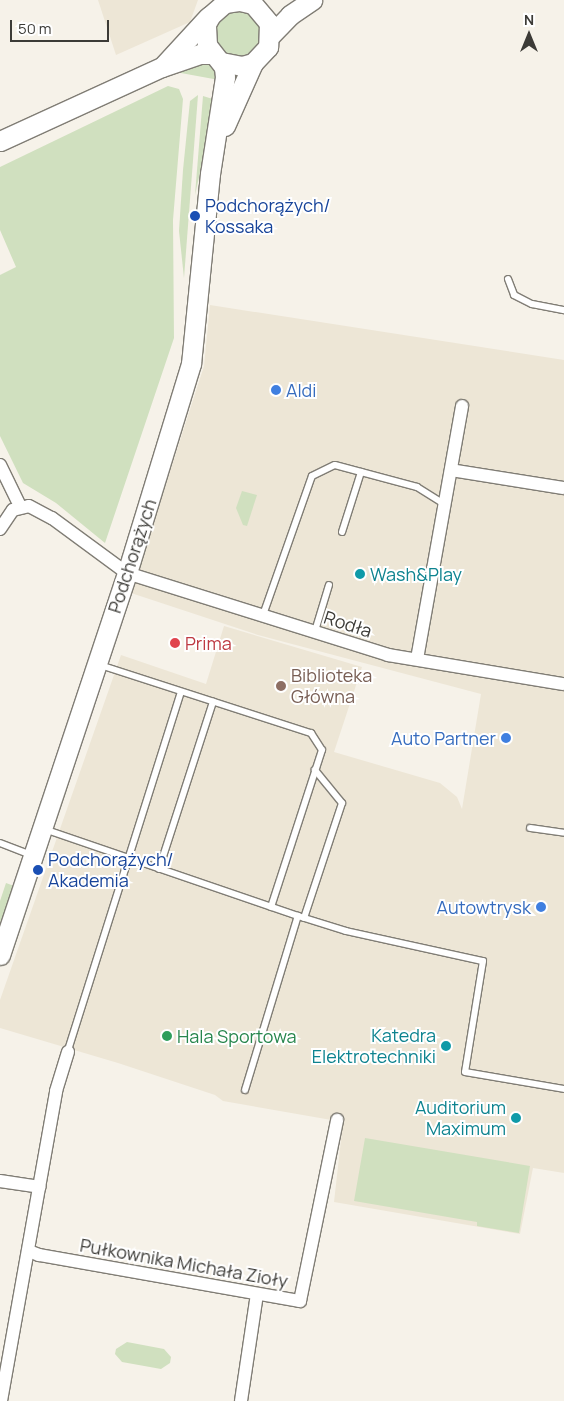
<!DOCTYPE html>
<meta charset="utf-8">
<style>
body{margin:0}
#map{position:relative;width:564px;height:1401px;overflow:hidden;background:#f6f2e9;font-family:Manrope,sans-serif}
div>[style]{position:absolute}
.built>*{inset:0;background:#ede6d6}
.green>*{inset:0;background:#d0e0bf}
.round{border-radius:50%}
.roads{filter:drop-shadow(1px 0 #807d75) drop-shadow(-1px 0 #807d75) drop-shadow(0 1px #807d75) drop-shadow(0 -1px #807d75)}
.lane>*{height:6px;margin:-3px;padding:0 3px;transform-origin:3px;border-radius:3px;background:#fff}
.street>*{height:12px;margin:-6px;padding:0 6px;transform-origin:6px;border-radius:6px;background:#fff}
.secondary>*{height:19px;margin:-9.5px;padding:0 9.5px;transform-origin:9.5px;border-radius:9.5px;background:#fff}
.dots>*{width:14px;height:14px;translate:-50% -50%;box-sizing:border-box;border:2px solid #fff;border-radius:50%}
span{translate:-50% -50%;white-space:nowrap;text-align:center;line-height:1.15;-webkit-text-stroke:4px #fff;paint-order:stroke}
.transit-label{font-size:18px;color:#164399}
.left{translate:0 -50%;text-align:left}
.shop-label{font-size:18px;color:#366cbe}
.right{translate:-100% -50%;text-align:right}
.street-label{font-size:18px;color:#3c3b37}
.culture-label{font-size:18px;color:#0d838f}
.health-label{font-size:18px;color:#be3a42}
.education-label{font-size:18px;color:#785e54}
.leisure-label{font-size:18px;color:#27864d}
.north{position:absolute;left:504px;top:10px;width:50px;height:50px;-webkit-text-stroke:4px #fff;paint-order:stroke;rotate:0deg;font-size:14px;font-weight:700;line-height:20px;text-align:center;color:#3c3b37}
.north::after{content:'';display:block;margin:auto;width:18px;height:22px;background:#3c3b37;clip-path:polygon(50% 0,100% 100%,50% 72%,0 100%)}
.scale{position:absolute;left:10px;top:20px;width:99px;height:22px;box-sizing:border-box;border:2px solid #3c3b37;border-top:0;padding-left:6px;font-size:15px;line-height:18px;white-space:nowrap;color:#3c3b37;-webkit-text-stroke:4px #fff;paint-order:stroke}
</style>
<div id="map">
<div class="built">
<i style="clip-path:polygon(98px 0,198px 0,190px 22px,116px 55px)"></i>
<i style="clip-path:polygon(210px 305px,564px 360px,564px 1173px,533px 1168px,520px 1234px,334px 1202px,343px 1122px,223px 1101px,215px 1095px,118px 1063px,0 1028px,0 1000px,121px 655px,206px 684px,224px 626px,362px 667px,334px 752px,440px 783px,457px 797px,462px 809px,481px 694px,258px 635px,131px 593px,204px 366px)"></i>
</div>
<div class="green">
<i class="round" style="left:215px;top:10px;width:46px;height:46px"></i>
<i style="clip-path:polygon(207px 62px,218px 73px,219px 80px,170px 71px)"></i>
<i style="clip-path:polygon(168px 86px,179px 89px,183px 99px,173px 220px,174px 338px,105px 543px,56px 503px,23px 483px,0 436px,0 275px,16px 267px,0 230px,0 167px)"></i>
<i style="clip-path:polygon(198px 95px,184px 278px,179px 231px,183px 170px,190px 101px)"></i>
<i style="clip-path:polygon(203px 96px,216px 100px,195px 195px)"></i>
<i style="clip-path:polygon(242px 491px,257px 495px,247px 526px,243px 525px,236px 508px)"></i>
<i style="clip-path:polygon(6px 883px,17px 887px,0 922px,0 901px)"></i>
<i style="clip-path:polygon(365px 1138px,530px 1166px,519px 1233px,477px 1226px,477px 1222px,354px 1201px)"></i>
<i style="clip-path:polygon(127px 1342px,164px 1349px,171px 1357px,170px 1363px,161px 1369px,122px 1362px,115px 1354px,116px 1349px)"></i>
</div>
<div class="roads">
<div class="lane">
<i style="left:508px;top:279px;width:17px;rotate:69deg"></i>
<i style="left:514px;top:295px;width:20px;rotate:27deg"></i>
<i style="left:532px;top:304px;width:33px;rotate:11deg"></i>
<i style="left:342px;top:532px;width:63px;rotate:-72.4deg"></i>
<i style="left:263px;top:615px;width:147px;rotate:-70.6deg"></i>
<i style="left:312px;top:476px;width:25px;rotate:-26deg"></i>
<i style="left:335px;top:465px;width:85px;rotate:15deg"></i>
<i style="left:417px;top:487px;width:32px;rotate:32deg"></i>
<i style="left:315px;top:631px;width:48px;rotate:-73.1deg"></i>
<i style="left:100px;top:665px;width:222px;rotate:17.9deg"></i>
<i style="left:311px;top:733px;width:20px;rotate:57deg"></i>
<i style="left:322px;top:750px;width:165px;rotate:108deg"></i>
<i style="left:530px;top:828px;width:34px;rotate:8deg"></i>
<i style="left:44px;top:829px;width:268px;rotate:18.9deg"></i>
<i style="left:298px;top:916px;width:50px;rotate:17.4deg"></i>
<i style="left:346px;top:931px;width:140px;rotate:12.4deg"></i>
<i style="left:483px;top:961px;width:112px;rotate:99.2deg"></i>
<i style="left:465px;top:1072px;width:100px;rotate:9.7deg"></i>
<i style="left:0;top:843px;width:33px;rotate:21deg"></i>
<i style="left:159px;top:869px;width:176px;rotate:-72.1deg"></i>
<i style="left:304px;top:918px;width:121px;rotate:-71.7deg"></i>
<i style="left:342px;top:803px;width:43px;rotate:-129.3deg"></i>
<i style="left:69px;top:1047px;width:372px;rotate:-72.5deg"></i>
<i style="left:245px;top:1090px;width:182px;rotate:-73.1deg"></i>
</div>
<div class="street">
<i style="left:0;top:465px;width:46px;rotate:64deg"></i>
<i style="left:451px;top:470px;width:114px;rotate:9.1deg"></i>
<i style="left:0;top:529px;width:23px;rotate:-56deg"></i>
<i style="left:13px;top:510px;width:16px;rotate:-14deg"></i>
<i style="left:29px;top:506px;width:26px;rotate:28deg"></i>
<i style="left:52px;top:518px;width:93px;rotate:36.3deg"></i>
<i style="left:127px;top:573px;width:274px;rotate:17.4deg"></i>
<i style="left:388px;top:655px;width:178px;rotate:9.4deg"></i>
<i style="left:417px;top:659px;width:257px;rotate:-79.9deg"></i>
<i style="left:0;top:1181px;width:40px;rotate:8.5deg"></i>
<i style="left:29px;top:1251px;width:11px;rotate:22deg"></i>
<i style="left:39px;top:1255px;width:265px;rotate:10deg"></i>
<i style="left:300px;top:1301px;width:185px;rotate:-78.4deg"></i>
<i style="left:1px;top:1401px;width:315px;rotate:-79.9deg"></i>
<i style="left:56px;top:1091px;width:41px;rotate:-72.9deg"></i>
<i style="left:241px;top:1401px;width:108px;rotate:-81.5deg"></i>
</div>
<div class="secondary">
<i style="left:270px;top:36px;width:29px;rotate:-46deg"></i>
<i style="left:290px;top:15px;width:27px;rotate:-34deg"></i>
<i style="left:164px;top:65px;width:65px;rotate:-47.5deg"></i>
<i style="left:225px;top:126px;width:69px;rotate:-66deg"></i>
<i style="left:0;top:141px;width:178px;rotate:-24.6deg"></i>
<i style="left:162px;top:67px;width:40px;rotate:-18.9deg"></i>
<i style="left:200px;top:54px;width:12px"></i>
<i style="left:0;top:955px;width:403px;rotate:-71.6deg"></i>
<i style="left:127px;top:573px;width:219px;rotate:-73deg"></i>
<i style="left:191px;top:364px;width:191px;rotate:-84.3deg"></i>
<i style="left:210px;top:174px;width:98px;rotate:-81.2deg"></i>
<i style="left:225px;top:77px;width:10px;rotate:-96deg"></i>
<i style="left:224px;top:67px;width:28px;rotate:-128deg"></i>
<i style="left:207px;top:45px;width:21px;rotate:-93deg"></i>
<i style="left:206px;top:24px;width:10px;rotate:-61deg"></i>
<i style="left:211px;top:15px;width:18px;rotate:-41deg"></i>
<i style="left:225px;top:3px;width:15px;rotate:-8deg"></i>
<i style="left:240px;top:1px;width:13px;rotate:13deg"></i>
<i style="left:253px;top:4px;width:25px;rotate:50deg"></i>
<i style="left:269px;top:23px;width:24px;rotate:92deg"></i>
<i style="left:268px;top:47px;width:22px;rotate:133deg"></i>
<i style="left:253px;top:63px;width:11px;rotate:165deg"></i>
<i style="left:242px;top:66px;width:21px;rotate:-169deg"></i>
</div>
</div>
<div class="dots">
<i style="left:195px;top:216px;background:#1a4fb4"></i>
<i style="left:276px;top:390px;background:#3f7fe0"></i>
<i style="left:360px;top:574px;background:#0f9aa8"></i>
<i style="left:175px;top:643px;background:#e0444e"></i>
<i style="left:281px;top:686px;background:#8d6e63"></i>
<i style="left:506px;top:738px;background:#3f7fe0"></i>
<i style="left:38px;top:870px;background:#1a4fb4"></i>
<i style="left:541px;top:907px;background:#3f7fe0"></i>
<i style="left:167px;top:1036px;background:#2e9e5b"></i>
<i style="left:446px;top:1046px;background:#0f9aa8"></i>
<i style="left:516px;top:1118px;background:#0f9aa8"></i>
</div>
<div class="transit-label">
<span class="left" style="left:205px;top:216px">Podchorążych/<br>Kossaka</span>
<span class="left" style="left:48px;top:870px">Podchorążych/<br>Akademia</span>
</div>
<div class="shop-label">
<span class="left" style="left:286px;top:390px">Aldi</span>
<span class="right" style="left:496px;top:738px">Auto Partner</span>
<span class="right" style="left:531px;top:907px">Autowtrysk</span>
</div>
<div class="street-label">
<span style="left:132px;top:556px;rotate:-72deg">Podchorążych</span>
<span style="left:348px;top:624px;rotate:18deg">Rodła</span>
<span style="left:184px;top:1263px;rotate:10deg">Pułkownika Michała Zioły</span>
</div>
<div class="culture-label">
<span class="left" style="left:370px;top:574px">Wash&amp;Play</span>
<span class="right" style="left:436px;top:1046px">Katedra<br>Elektrotechniki</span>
<span class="right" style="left:506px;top:1118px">Auditorium<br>Maximum</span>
</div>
<div class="health-label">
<span class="left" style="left:185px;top:643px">Prima</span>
</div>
<div class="education-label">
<span class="left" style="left:291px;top:686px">Biblioteka<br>Główna</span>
</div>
<div class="leisure-label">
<span class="left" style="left:177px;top:1036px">Hala Sportowa</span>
</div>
<div class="north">N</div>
<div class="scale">50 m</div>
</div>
